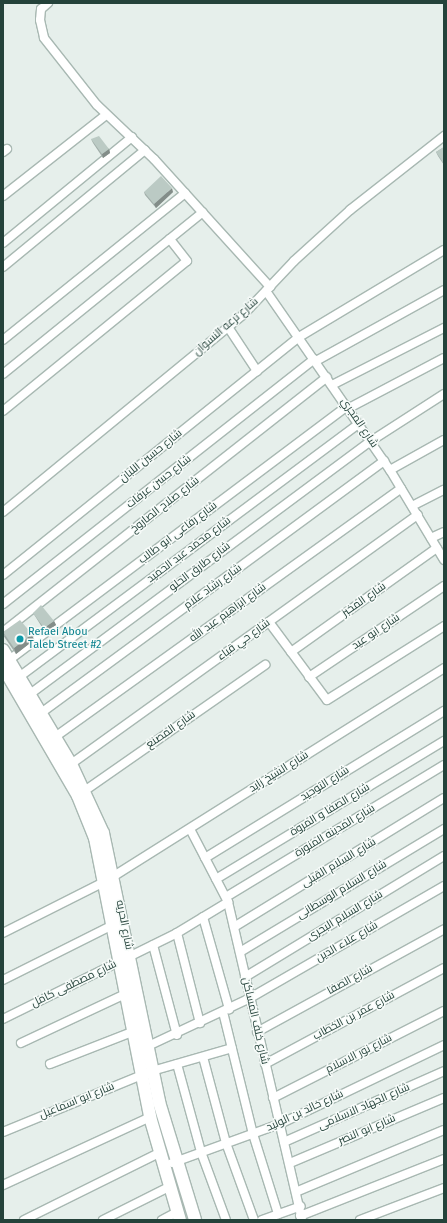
<!DOCTYPE html>
<meta charset="utf-8">
<style>
body{margin:0}
#map{position:relative;width:447px;height:1223px;overflow:hidden;background:#e6efeb;font-family:"Fira Sans",Cairo,sans-serif}
div>[style]{position:absolute}
.roads{filter:drop-shadow(1px 0 #a8b8b2) drop-shadow(-1px 0 #a8b8b2) drop-shadow(0 1px #a8b8b2) drop-shadow(0 -1px #a8b8b2)}
.minor>*{height:8px;margin:-4px;padding:0 4px;transform-origin:4px;border-radius:4px;background:#fff}
.secondary>*{height:12px;margin:-6px;padding:0 6px;transform-origin:6px;border-radius:6px;background:#fff}
.wall>*{inset:0;background:#a1aea9}
.shaded-wall>*{inset:0;background:#838d89}
.building>*{inset:0;background:#bbcac4}
.dots>*{width:11px;height:11px;translate:-50% -50%;box-sizing:border-box;border:2px solid #f7fbf9;border-radius:50%}
span{translate:-50% -50%;white-space:nowrap;text-align:center;line-height:1.15;-webkit-text-stroke:3px #f7fbf9;paint-order:stroke}
.street-label{font-size:11px;color:#24423a}
.culture-label{font-size:11px;color:#0d838f}
.left{translate:0 -50%;text-align:left}
.frame{position:absolute;inset:0;border:4px solid #24423a;pointer-events:none}
</style>
<div id="map">
<div class="roads">
<div class="minor">
<i style="left:48px;top:3px;width:9px;rotate:139deg"></i>
<i style="left:41px;top:9px;width:11px;rotate:95deg"></i>
<i style="left:40px;top:20px;width:18px;rotate:77deg"></i>
<i style="left:44px;top:38px;width:85px;rotate:51.7deg"></i>
<i style="left:97px;top:105px;width:79px;rotate:43.5deg"></i>
<i style="left:154px;top:159px;width:173px;rotate:47.8deg"></i>
<i style="left:3px;top:152px;width:5px;rotate:-37deg"></i>
<i style="left:3px;top:196px;width:131px;rotate:-38.2deg"></i>
<i style="left:3px;top:243px;width:167px;rotate:-39.4deg"></i>
<i style="left:3px;top:267px;width:184px;rotate:-39.5deg"></i>
<i style="left:266px;top:291px;width:218px;rotate:55.3deg"></i>
<i style="left:390px;top:470px;width:105px;rotate:59deg"></i>
<i style="left:228px;top:327px;width:53px;rotate:56.6deg"></i>
<i style="left:3px;top:340px;width:234px;rotate:-38.9deg"></i>
<i style="left:316px;top:361px;width:146px;rotate:-29deg"></i>
<i style="left:3px;top:374px;width:257px;rotate:-39deg"></i>
<i style="left:332px;top:385px;width:126px;rotate:-27deg"></i>
<i style="left:349px;top:408px;width:107px;rotate:-27.8deg"></i>
<i style="left:3px;top:411px;width:237px;rotate:-39.2deg"></i>
<i style="left:187px;top:261px;width:28px;rotate:-128deg"></i>
<i style="left:390px;top:470px;width:62px;rotate:-29.1deg"></i>
<i style="left:412px;top:506px;width:36px;rotate:-27deg"></i>
<i style="left:3px;top:512px;width:310px;rotate:-39.4deg"></i>
<i style="left:243px;top:315px;width:74px;rotate:-46.6deg"></i>
<i style="left:294px;top:261px;width:76px;rotate:-42.3deg"></i>
<i style="left:350px;top:210px;width:120px;rotate:-38.2deg"></i>
<i style="left:431px;top:538px;width:14px;rotate:-25deg"></i>
<i style="left:3px;top:575px;width:380px;rotate:-38.8deg"></i>
<i style="left:299px;top:337px;width:169px;rotate:-31deg"></i>
<i style="left:3px;top:604px;width:396px;rotate:-38.2deg"></i>
<i style="left:269px;top:622px;width:97px;rotate:53.4deg"></i>
<i style="left:327px;top:700px;width:138px;rotate:-32.3deg"></i>
<i style="left:3px;top:632px;width:412px;rotate:-38.2deg"></i>
<i style="left:291px;top:652px;width:179px;rotate:-35.5deg"></i>
<i style="left:9px;top:660px;width:423px;rotate:-36.9deg"></i>
<i style="left:19px;top:677px;width:424px;rotate:-36.7deg"></i>
<i style="left:309px;top:677px;width:163px;rotate:-34deg"></i>
<i style="left:30px;top:694px;width:425px;rotate:-36.6deg"></i>
<i style="left:371px;top:441px;width:87px;rotate:-32.8deg"></i>
<i style="left:41px;top:713px;width:426px;rotate:-36.3deg"></i>
<i style="left:55px;top:737px;width:426px;rotate:-35.7deg"></i>
<i style="left:71px;top:764px;width:427px;rotate:-35.7deg"></i>
<i style="left:80px;top:794px;width:226px;rotate:-34.9deg"></i>
<i style="left:190px;top:829px;width:82px;rotate:62.5deg"></i>
<i style="left:228px;top:902px;width:326px;rotate:76.9deg"></i>
<i style="left:205px;top:858px;width:281px;rotate:-31.6deg"></i>
<i style="left:216px;top:879px;width:267px;rotate:-31.2deg"></i>
<i style="left:226px;top:897px;width:255px;rotate:-31.2deg"></i>
<i style="left:203px;top:917px;width:96px;rotate:74.2deg"></i>
<i style="left:234px;top:927px;width:246px;rotate:-31.6deg"></i>
<i style="left:3px;top:933px;width:115px;rotate:-26.8deg"></i>
<i style="left:106px;top:881px;width:400px;rotate:-32.2deg"></i>
<i style="left:177px;top:933px;width:93px;rotate:75.7deg"></i>
<i style="left:153px;top:945px;width:93px;rotate:75.1deg"></i>
<i style="left:240px;top:952px;width:238px;rotate:-31.1deg"></i>
<i style="left:245px;top:977px;width:233px;rotate:-31.3deg"></i>
<i style="left:3px;top:980px;width:125px;rotate:-26.6deg"></i>
<i style="left:223px;top:1012px;width:126px;rotate:76.2deg"></i>
<i style="left:253px;top:1134px;width:84px;rotate:72.6deg"></i>
<i style="left:3px;top:1019px;width:194px;rotate:-26.3deg"></i>
<i style="left:177px;top:933px;width:60px;rotate:-31.3deg"></i>
<i style="left:257px;top:1032px;width:213px;rotate:-28.8deg"></i>
<i style="left:21px;top:1043px;width:115px;rotate:-25.2deg"></i>
<i style="left:146px;top:1047px;width:115px;rotate:-25.2deg"></i>
<i style="left:250px;top:998px;width:224px;rotate:-30deg"></i>
<i style="left:203px;top:1057px;width:89px;rotate:75deg"></i>
<i style="left:226px;top:1143px;width:82px;rotate:70deg"></i>
<i style="left:50px;top:1064px;width:88px;rotate:-21.3deg"></i>
<i style="left:177px;top:1064px;width:91px;rotate:74.7deg"></i>
<i style="left:201px;top:1152px;width:72px;rotate:69.8deg"></i>
<i style="left:265px;top:1064px;width:203px;rotate:-28.2deg"></i>
<i style="left:273px;top:1098px;width:192px;rotate:-27deg"></i>
<i style="left:3px;top:1132px;width:161px;rotate:-22.3deg"></i>
<i style="left:152px;top:1071px;width:83px;rotate:-16deg"></i>
<i style="left:284px;top:1142px;width:175px;rotate:-23.9deg"></i>
<i style="left:172px;top:1163px;width:115px;rotate:-19.9deg"></i>
<i style="left:280px;top:1124px;width:182px;rotate:-25.7deg"></i>
<i style="left:290px;top:1163px;width:167px;rotate:-22.9deg"></i>
<i style="left:3px;top:1185px;width:162px;rotate:-24.8deg"></i>
<i style="left:298px;top:1191px;width:158px;rotate:-22.7deg"></i>
<i style="left:300px;top:1216px;width:155px;rotate:-21.6deg"></i>
<i style="left:24px;top:1220px;width:151px;rotate:-26.4deg"></i>
<i style="left:103px;top:1220px;width:74px;rotate:-26.6deg"></i>
<i style="left:162px;top:1220px;width:17px;rotate:-28deg"></i>
<i style="left:262px;top:1220px;width:41px;rotate:-19.7deg"></i>
<i style="left:360px;top:1220px;width:90px;rotate:-20.9deg"></i>
</div>
<div class="secondary">
<i style="left:3px;top:650px;width:133px;rotate:59.2deg"></i>
<i style="left:71px;top:764px;width:76px;rotate:65.1deg"></i>
<i style="left:103px;top:833px;width:275px;rotate:78.2deg"></i>
<i style="left:159px;top:1102px;width:123px;rotate:73deg"></i>
<i style="left:3px;top:667px;width:149px;rotate:59.8deg"></i>
<i style="left:78px;top:796px;width:45px;rotate:68deg"></i>
<i style="left:95px;top:838px;width:284px;rotate:78.8deg"></i>
<i style="left:150px;top:1117px;width:107px;rotate:73.8deg"></i>
</div>
</div>
<div class="wall">
<i style="clip-path:polygon(91px 139px,109px 149px,110px 153px,103px 158px,93px 143px)"></i>
<i style="clip-path:polygon(444px 147px,444px 165px,438px 156px,436px 152px)"></i>
<i style="clip-path:polygon(144px 192px,173px 192px,156px 208px,145px 195px)"></i>
<i style="clip-path:polygon(33px 613px,54px 621px,56px 625px,45px 632px,35px 616px)"></i>
<i style="clip-path:polygon(3px 632px,32px 634px,34px 640px,16px 654px,5px 638px)"></i>
</div>
<div class="shaded-wall">
<i style="clip-path:polygon(109px 149px,110px 153px,103px 158px,102px 154px)"></i>
<i style="clip-path:polygon(172px 188px,173px 192px,156px 208px,154px 204px)"></i>
<i style="clip-path:polygon(54px 621px,56px 625px,45px 632px,44px 628px)"></i>
<i style="clip-path:polygon(32px 634px,34px 640px,16px 654px,14px 648px)"></i>
</div>
<div class="building">
<i style="clip-path:polygon(99px 136px,109px 149px,102px 154px,91px 139px)"></i>
<i style="clip-path:polygon(444px 147px,444px 164px,436px 152px)"></i>
<i style="clip-path:polygon(161px 176px,172px 188px,154px 204px,144px 192px)"></i>
<i style="clip-path:polygon(41px 605px,54px 621px,44px 628px,33px 613px)"></i>
<i style="clip-path:polygon(20px 620px,32px 634px,14px 648px,3px 632px)"></i>
</div>
<div class="dots">
<i style="left:20px;top:639px;background:#0f9aa8"></i>
</div>
<div class="street-label">
<span style="left:226px;top:327px;rotate:-41deg">شارع ترعه النسوان</span>
<span style="left:359px;top:423px;rotate:56deg">شارع المجري</span>
<span style="left:151px;top:456px;rotate:-39deg">شارع حسين اللبان</span>
<span style="left:159px;top:482px;rotate:-38deg">شارع حسن عرفات</span>
<span style="left:165px;top:505px;rotate:-38deg">شارع صلاح الصاروخ</span>
<span style="left:178px;top:533px;rotate:-37deg">شارع رفاعى ابو طالب</span>
<span style="left:189px;top:550px;rotate:-37deg">شارع محمد عبد الحميد</span>
<span style="left:200px;top:567px;rotate:-37deg">شارع طارق الحلو</span>
<span style="left:213px;top:587px;rotate:-36deg">شارع رشاد علام</span>
<span style="left:364px;top:600px;rotate:-35deg">شارع المخبز</span>
<span style="left:228px;top:613px;rotate:-36deg">شارع ابراهيم عبد الله</span>
<span style="left:376px;top:632px;rotate:-34deg">شارع ابو عيد</span>
<span style="left:244px;top:640px;rotate:-36deg">شارع حي قباء</span>
<span style="left:171px;top:730px;rotate:-35deg">شارع المصنع</span>
<span style="left:279px;top:772px;rotate:-32deg">شارع الشيخ زايد</span>
<span style="left:325px;top:784px;rotate:-32deg">شارع التوحيد</span>
<span style="left:330px;top:810px;rotate:-31deg">شارع الصفا و المروة</span>
<span style="left:335px;top:831px;rotate:-31deg">شارع المدينه المنورة</span>
<span style="left:339px;top:863px;rotate:-31deg">شارع السلام القبلى</span>
<span style="left:342px;top:890px;rotate:-31deg">شارع السلام الوسطانى</span>
<span style="left:345px;top:916px;rotate:-31deg">شارع السلام البحرى</span>
<span style="left:124px;top:925px;rotate:79deg">شارع الحريه</span>
<span style="left:347px;top:942px;rotate:-30deg">شارع علاء الدين</span>
<span style="left:350px;top:980px;rotate:-29deg">شارع الصفا</span>
<span style="left:74px;top:984px;rotate:-26deg">شارع مصطفى كامل</span>
<span style="left:354px;top:1016px;rotate:-28deg">شارع عمر بن الخطاب</span>
<span style="left:255px;top:1021px;rotate:77deg">شارع خلف المساكن</span>
<span style="left:359px;top:1054px;rotate:-27deg">شارع نور الاسلام</span>
<span style="left:77px;top:1101px;rotate:-22deg">شارع ابو اسماعيل</span>
<span style="left:364px;top:1107px;rotate:-24deg">شارع الجهاد الاسلامى</span>
<span style="left:305px;top:1111px;rotate:-25deg">شارع خالد بن الوليد</span>
<span style="left:367px;top:1130px;rotate:-23deg">شارع ابو النصر</span>
</div>
<div class="culture-label">
<span class="left" style="left:28px;top:639px">Refaei Abou<br>Taleb Street #2</span>
</div>
<div class="frame"></div>
</div>
